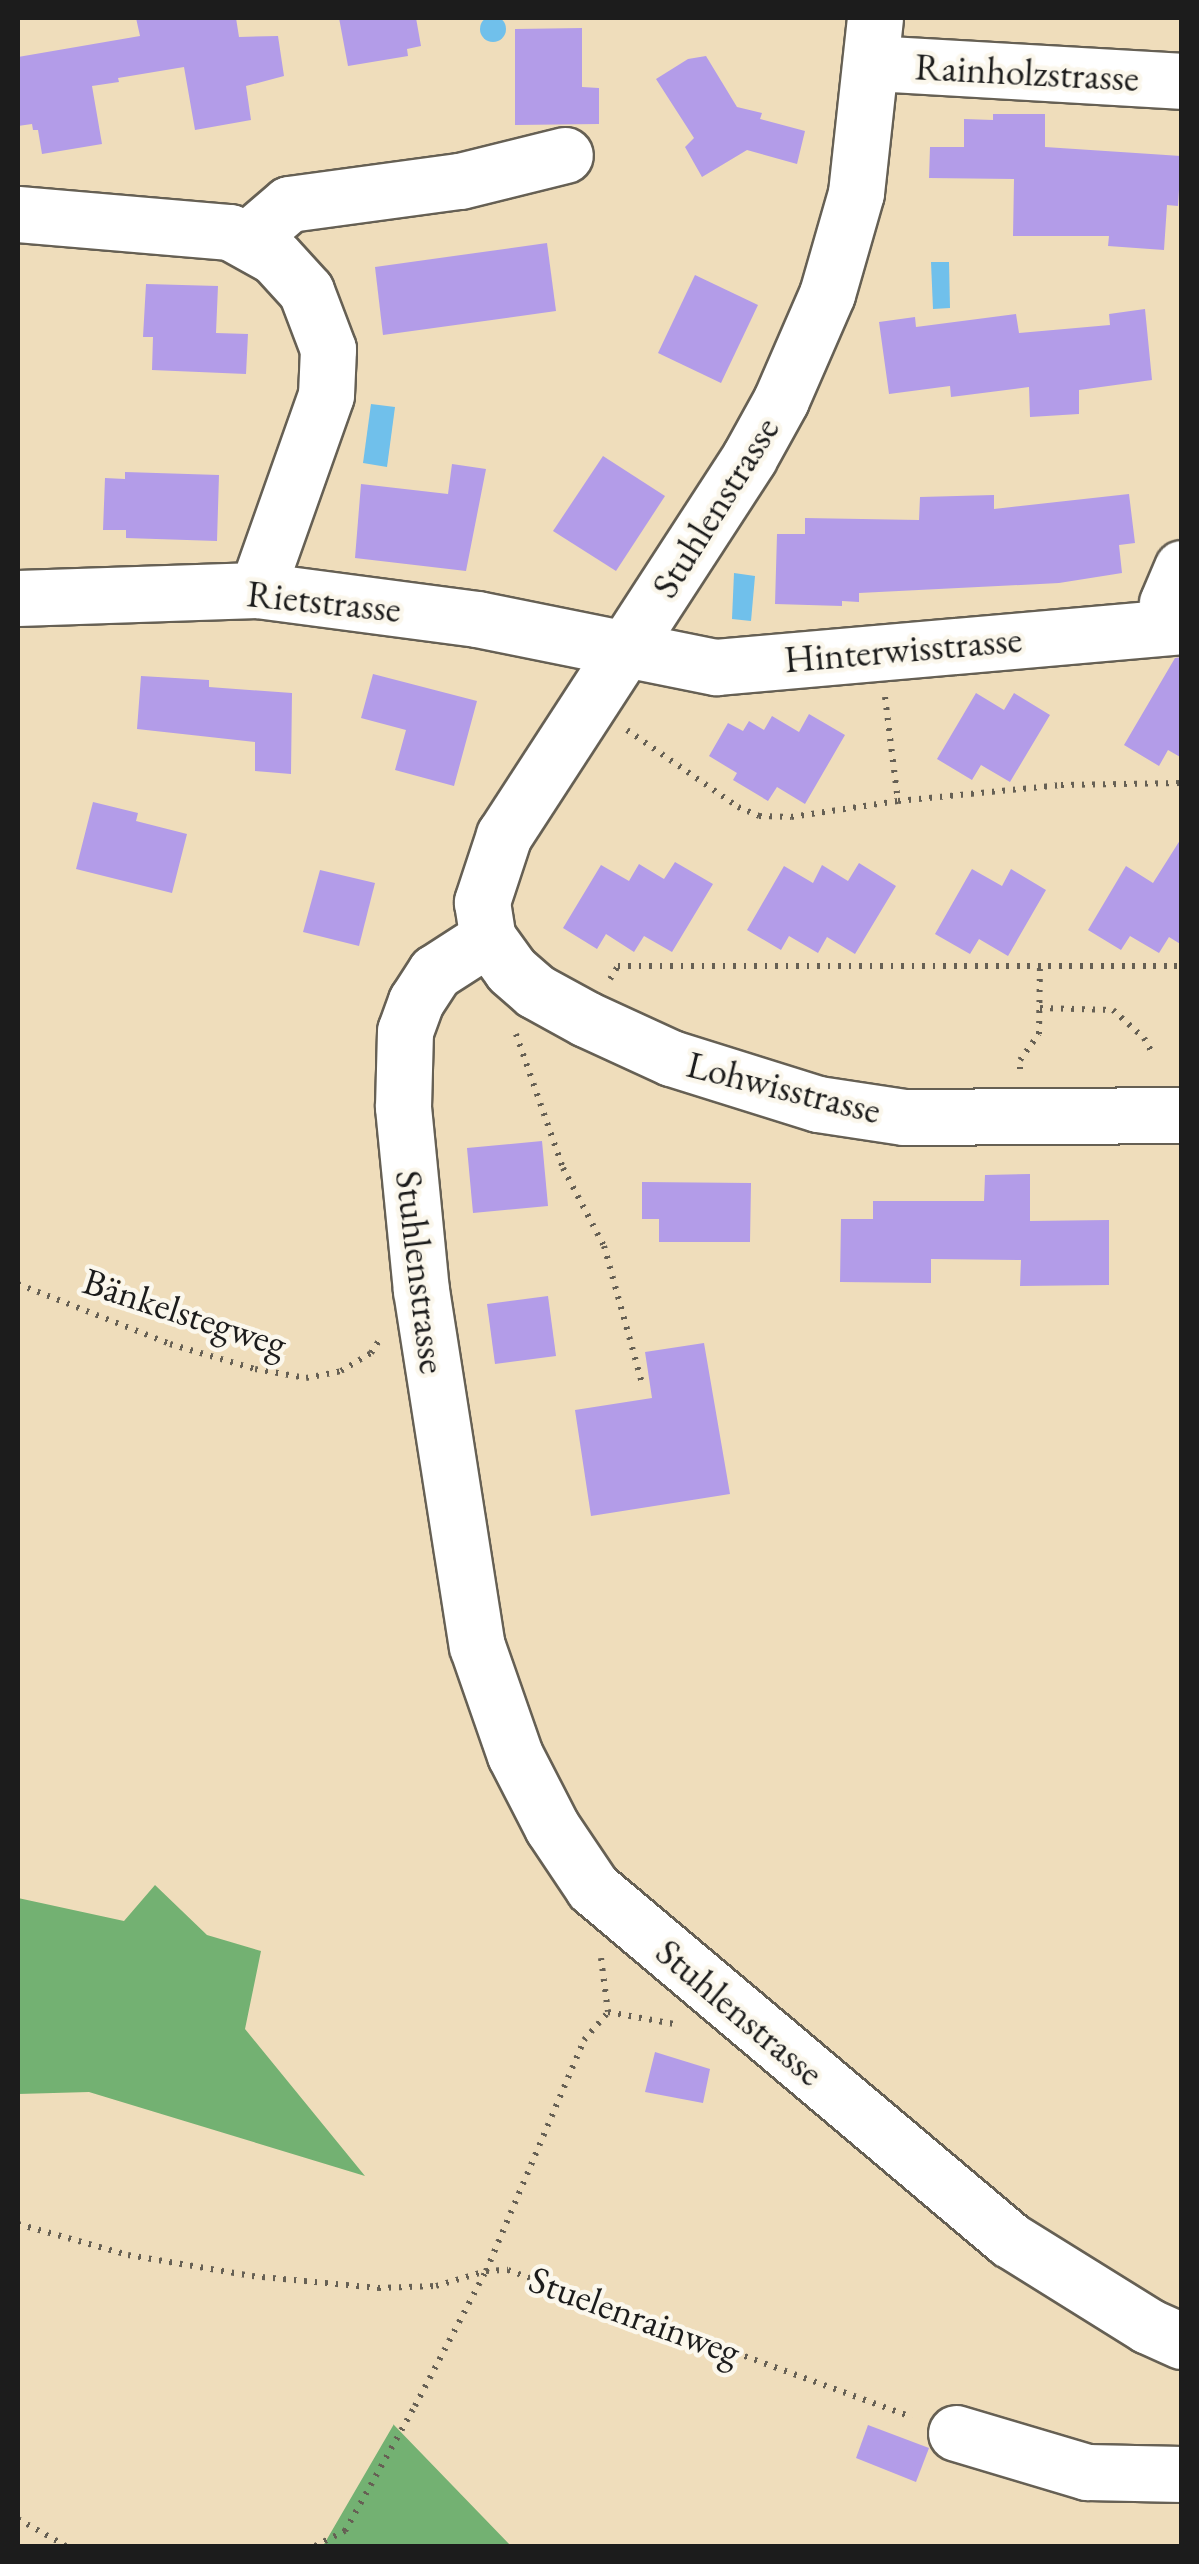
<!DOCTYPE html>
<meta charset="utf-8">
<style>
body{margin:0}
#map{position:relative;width:1199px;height:2564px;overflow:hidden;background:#efddbb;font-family:"EB Garamond",serif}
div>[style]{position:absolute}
.forest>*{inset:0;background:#73b172}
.water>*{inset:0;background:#70c0eb}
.round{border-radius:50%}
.building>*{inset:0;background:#b39ce8}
.path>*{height:6px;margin-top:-3px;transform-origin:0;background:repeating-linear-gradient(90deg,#666054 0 2.5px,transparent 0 10.5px)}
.roads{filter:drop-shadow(2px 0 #666054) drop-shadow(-2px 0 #666054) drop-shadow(0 2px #666054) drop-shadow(0 -2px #666054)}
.minor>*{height:55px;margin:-27.5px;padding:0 27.5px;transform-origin:27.5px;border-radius:27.5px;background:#fff}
span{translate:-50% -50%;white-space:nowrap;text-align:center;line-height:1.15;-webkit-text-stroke:9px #fbf7ec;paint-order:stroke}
.street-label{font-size:38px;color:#1c1c1c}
.frame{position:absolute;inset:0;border:20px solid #1c1c1c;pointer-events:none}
</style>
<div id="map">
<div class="forest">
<i style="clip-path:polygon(155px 1885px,207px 1935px,261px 1951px,245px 2029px,365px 2176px,89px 2092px,18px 2094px,18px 1898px,124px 1921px)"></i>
<i style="clip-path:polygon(394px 2424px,394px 2425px,511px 2546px,323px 2546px)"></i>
</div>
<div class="water">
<i class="round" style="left:480px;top:16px;width:26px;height:26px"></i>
<i style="clip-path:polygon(931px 262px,949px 262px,950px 308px,933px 309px)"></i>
<i style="clip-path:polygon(371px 404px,395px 407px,387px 467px,363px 463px)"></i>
<i style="clip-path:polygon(734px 573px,755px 576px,751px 621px,732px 619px)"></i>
</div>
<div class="building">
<i style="clip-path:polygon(136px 18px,236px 18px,239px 37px,278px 36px,284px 76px,246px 86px,251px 120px,195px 130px,184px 67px,118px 78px,119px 82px,92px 86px,102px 144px,42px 154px,38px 130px,33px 130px,32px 124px,18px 126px,18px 57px,140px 36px)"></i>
<i style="clip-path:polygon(339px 18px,416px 18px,421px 46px,407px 49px,408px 56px,348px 66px)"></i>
<i style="clip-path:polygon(582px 28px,582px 87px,599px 88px,599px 124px,515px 125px,515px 29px)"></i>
<i style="clip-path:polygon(706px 56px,737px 107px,762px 113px,760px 119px,805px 131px,797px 164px,747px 150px,702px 177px,685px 147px,694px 138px,656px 79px,688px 59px)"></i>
<i style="clip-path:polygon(993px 114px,1045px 114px,1045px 147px,1181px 156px,1178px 206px,1167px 205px,1164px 250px,1108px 246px,1109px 236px,1013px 236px,1014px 179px,929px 178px,930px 147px,964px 147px,964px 119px,993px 120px)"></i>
<i style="clip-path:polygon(547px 243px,556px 311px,383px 335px,375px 267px)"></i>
<i style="clip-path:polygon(695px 275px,758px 305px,721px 383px,658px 353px)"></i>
<i style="clip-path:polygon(146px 284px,218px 286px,216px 333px,248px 334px,246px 374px,152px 370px,153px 337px,143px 337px)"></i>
<i style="clip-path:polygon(1145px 309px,1152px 380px,1079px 390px,1079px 414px,1030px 417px,1029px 387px,951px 397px,950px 386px,889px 394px,879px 322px,915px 317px,916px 327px,1016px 314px,1019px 333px,1110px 325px,1109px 314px)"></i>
<i style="clip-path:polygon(603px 456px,665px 496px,616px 571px,553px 531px)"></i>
<i style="clip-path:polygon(452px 464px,486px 469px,466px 571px,355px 558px,361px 484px,448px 494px)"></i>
<i style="clip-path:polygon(125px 472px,219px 475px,217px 541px,126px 538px,126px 530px,103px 530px,105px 478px,125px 479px)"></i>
<i style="clip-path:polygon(1129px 494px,1135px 543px,1119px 545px,1122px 573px,1059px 583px,859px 593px,859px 602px,842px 601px,842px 606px,775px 604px,777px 534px,805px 534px,805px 518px,919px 520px,920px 497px,994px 495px,994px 509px)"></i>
<i style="clip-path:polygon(1182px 657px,1182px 758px,1168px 750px,1159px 766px,1124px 745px,1175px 658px)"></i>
<i style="clip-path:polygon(373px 674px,477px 701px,454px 786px,395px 770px,406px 730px,361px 718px)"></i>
<i style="clip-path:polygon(141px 676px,209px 680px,209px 687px,292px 693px,291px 774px,255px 771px,255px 742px,137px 729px)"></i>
<i style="clip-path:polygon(976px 693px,1004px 710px,1014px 693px,1050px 715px,1010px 782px,981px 765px,972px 780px,937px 759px)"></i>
<i style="clip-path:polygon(809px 714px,845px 735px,805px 804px,777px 787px,768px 801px,733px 780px,737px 773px,709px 756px,728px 723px,743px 731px,749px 721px,764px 730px,772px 716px,799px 732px)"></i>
<i style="clip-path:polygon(93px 802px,138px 813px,136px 821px,187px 834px,172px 893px,76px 869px)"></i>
<i style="clip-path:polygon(1182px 837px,1182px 945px,1169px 937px,1159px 953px,1130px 936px,1121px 950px,1088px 930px,1126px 866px,1153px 883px)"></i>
<i style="clip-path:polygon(675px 862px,713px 884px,672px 952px,644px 936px,634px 952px,606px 934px,597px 949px,563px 928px,601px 865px,629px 881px,639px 864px,664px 879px)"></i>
<i style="clip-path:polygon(859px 863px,896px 886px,855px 954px,827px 937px,818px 953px,789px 936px,781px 950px,747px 930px,784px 866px,813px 883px,822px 865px,848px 881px)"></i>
<i style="clip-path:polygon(972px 869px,1002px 886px,1011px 869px,1046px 890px,1008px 956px,979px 939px,970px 954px,935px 934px)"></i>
<i style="clip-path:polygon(320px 870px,375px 883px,359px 946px,303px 932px)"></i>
<i style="clip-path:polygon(542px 1141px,548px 1206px,473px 1213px,467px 1148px)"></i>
<i style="clip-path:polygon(1030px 1174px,1030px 1221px,1109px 1220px,1109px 1285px,1020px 1286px,1021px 1260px,931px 1259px,931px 1283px,840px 1282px,841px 1219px,873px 1219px,873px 1201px,984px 1201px,985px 1175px)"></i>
<i style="clip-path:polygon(642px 1182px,751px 1183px,750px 1242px,659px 1242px,659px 1219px,642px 1219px)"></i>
<i style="clip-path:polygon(548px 1296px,556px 1356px,495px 1364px,487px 1304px)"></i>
<i style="clip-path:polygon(704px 1343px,730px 1494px,591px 1516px,575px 1410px,652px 1398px,645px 1352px)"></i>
<i style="clip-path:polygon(655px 2052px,710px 2069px,703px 2103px,645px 2092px)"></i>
<i style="clip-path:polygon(868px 2425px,929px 2448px,916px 2482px,856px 2458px)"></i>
</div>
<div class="path">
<i style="left:885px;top:697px;width:105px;rotate:82.9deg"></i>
<i style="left:898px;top:801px;width:164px;rotate:-5.6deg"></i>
<i style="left:1061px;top:785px;width:121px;rotate:-0.9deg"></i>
<i style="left:627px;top:730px;width:135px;rotate:34.7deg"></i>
<i style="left:738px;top:807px;width:23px;rotate:23deg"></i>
<i style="left:759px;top:816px;width:32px;rotate:2deg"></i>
<i style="left:791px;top:817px;width:108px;rotate:-8.5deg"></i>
<i style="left:610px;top:979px;width:15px;rotate:-58deg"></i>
<i style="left:618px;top:966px;width:564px"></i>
<i style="left:1040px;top:1008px;width:73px;rotate:1.6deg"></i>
<i style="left:1113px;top:1010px;width:42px;rotate:42.1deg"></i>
<i style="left:1144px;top:1038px;width:18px;rotate:61deg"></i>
<i style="left:516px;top:1034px;width:142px;rotate:70.7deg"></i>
<i style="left:563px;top:1168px;width:88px;rotate:62.3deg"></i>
<i style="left:604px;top:1246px;width:146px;rotate:74.5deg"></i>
<i style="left:1020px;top:1069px;width:9px;rotate:-90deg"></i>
<i style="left:1020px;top:1060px;width:32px;rotate:-54deg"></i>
<i style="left:1039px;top:1034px;width:68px;rotate:-89.2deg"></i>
<i style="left:18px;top:1284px;width:163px;rotate:21.5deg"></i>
<i style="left:170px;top:1344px;width:89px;rotate:16.4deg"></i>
<i style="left:255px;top:1369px;width:52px;rotate:10deg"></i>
<i style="left:306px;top:1378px;width:36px;rotate:-11deg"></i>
<i style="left:341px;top:1371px;width:35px;rotate:-31deg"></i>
<i style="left:371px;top:1353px;width:20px;rotate:-57deg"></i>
<i style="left:601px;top:1958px;width:54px;rotate:82.6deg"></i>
<i style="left:608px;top:2012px;width:73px;rotate:10.2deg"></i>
<i style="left:18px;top:2224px;width:114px;rotate:15.7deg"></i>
<i style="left:128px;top:2255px;width:126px;rotate:9.6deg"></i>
<i style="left:252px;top:2276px;width:127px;rotate:5.4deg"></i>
<i style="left:378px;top:2288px;width:58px;rotate:-2deg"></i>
<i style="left:436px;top:2286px;width:52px;rotate:-16.7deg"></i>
<i style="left:486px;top:2271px;width:22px;rotate:-3deg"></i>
<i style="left:508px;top:2270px;width:430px;rotate:20deg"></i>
<i style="left:18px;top:2519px;width:55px;rotate:29.4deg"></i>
<i style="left:315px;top:2546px;width:34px;rotate:-27deg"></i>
<i style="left:345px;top:2531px;width:143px;rotate:-60.8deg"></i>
<i style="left:415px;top:2406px;width:153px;rotate:-62.3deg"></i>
<i style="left:486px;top:2271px;width:251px;rotate:-67deg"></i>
<i style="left:584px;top:2040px;width:37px;rotate:-49deg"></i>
</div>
<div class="roads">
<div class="minor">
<i style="left:875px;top:18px;width:176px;rotate:96.2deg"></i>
<i style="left:856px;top:193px;width:105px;rotate:106deg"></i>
<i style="left:827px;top:294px;width:116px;rotate:113.5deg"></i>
<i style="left:781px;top:400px;width:66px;rotate:118.9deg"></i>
<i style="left:749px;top:458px;width:450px;rotate:123deg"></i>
<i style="left:504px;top:835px;width:71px;rotate:108.2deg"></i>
<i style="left:482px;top:902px;width:36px;rotate:81deg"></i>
<i style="left:488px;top:938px;width:39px;rotate:54deg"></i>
<i style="left:511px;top:970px;width:32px;rotate:41deg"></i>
<i style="left:535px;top:991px;width:58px;rotate:28.8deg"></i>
<i style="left:586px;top:1019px;width:94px;rotate:24.6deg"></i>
<i style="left:671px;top:1058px;width:154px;rotate:17.4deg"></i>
<i style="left:818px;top:1104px;width:87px;rotate:8.6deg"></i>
<i style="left:904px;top:1117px;width:278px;rotate:-0.4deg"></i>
<i style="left:872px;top:63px;width:311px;rotate:3.3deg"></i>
<i style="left:18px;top:214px;width:213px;rotate:4.9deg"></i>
<i style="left:230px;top:232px;width:51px;rotate:29.1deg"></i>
<i style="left:275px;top:257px;width:46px;rotate:47.6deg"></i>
<i style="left:306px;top:291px;width:62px;rotate:69.2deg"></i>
<i style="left:328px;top:349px;width:46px;rotate:92.5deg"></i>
<i style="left:326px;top:395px;width:207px;rotate:109.5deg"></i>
<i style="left:247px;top:240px;width:55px;rotate:-40.6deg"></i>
<i style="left:289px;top:204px;width:173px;rotate:-7.7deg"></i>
<i style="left:460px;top:181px;width:108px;rotate:-13.9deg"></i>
<i style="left:18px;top:598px;width:239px;rotate:-1.9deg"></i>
<i style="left:257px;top:590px;width:222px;rotate:7.5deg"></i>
<i style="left:477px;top:619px;width:244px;rotate:11.4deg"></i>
<i style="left:716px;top:667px;width:468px;rotate:-5deg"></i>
<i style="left:1168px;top:626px;width:23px;rotate:-92deg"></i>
<i style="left:1167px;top:603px;width:38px;rotate:-67deg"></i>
<i style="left:488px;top:938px;width:63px;rotate:147.3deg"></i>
<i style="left:435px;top:972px;width:35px;rotate:123deg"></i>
<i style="left:416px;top:1001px;width:32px;rotate:110deg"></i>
<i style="left:405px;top:1031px;width:76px;rotate:91.5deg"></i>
<i style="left:403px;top:1107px;width:184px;rotate:84.4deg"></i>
<i style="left:421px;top:1290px;width:360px;rotate:81.1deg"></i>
<i style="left:477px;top:1646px;width:115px;rotate:70.8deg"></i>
<i style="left:515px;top:1755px;width:81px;rotate:62.8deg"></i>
<i style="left:552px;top:1827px;width:73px;rotate:56.1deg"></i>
<i style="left:593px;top:1888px;width:546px;rotate:40.17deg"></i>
<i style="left:1010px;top:2240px;width:163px;rotate:31.9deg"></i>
<i style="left:1148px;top:2326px;width:37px;rotate:24deg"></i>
<i style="left:956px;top:2433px;width:137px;rotate:16.6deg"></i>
<i style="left:1087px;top:2472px;width:95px;rotate:1.2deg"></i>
</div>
</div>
<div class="street-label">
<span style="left:1027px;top:72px;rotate:3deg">Rainholzstrasse</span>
<span style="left:715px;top:507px;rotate:-58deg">Stuhlenstrasse</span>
<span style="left:324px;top:601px;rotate:6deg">Rietstrasse</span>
<span style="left:903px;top:649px;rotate:-5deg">Hinterwisstrasse</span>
<span style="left:784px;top:1087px;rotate:14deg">Lohwisstrasse</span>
<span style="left:421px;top:1272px;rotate:83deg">Stuhlenstrasse</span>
<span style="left:185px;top:1312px;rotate:18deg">Bänkelstegweg</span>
<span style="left:740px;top:2012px;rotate:40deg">Stuhlenstrasse</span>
<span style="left:635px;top:2315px;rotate:20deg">Stuelenrainweg</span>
</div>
<div class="frame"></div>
</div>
